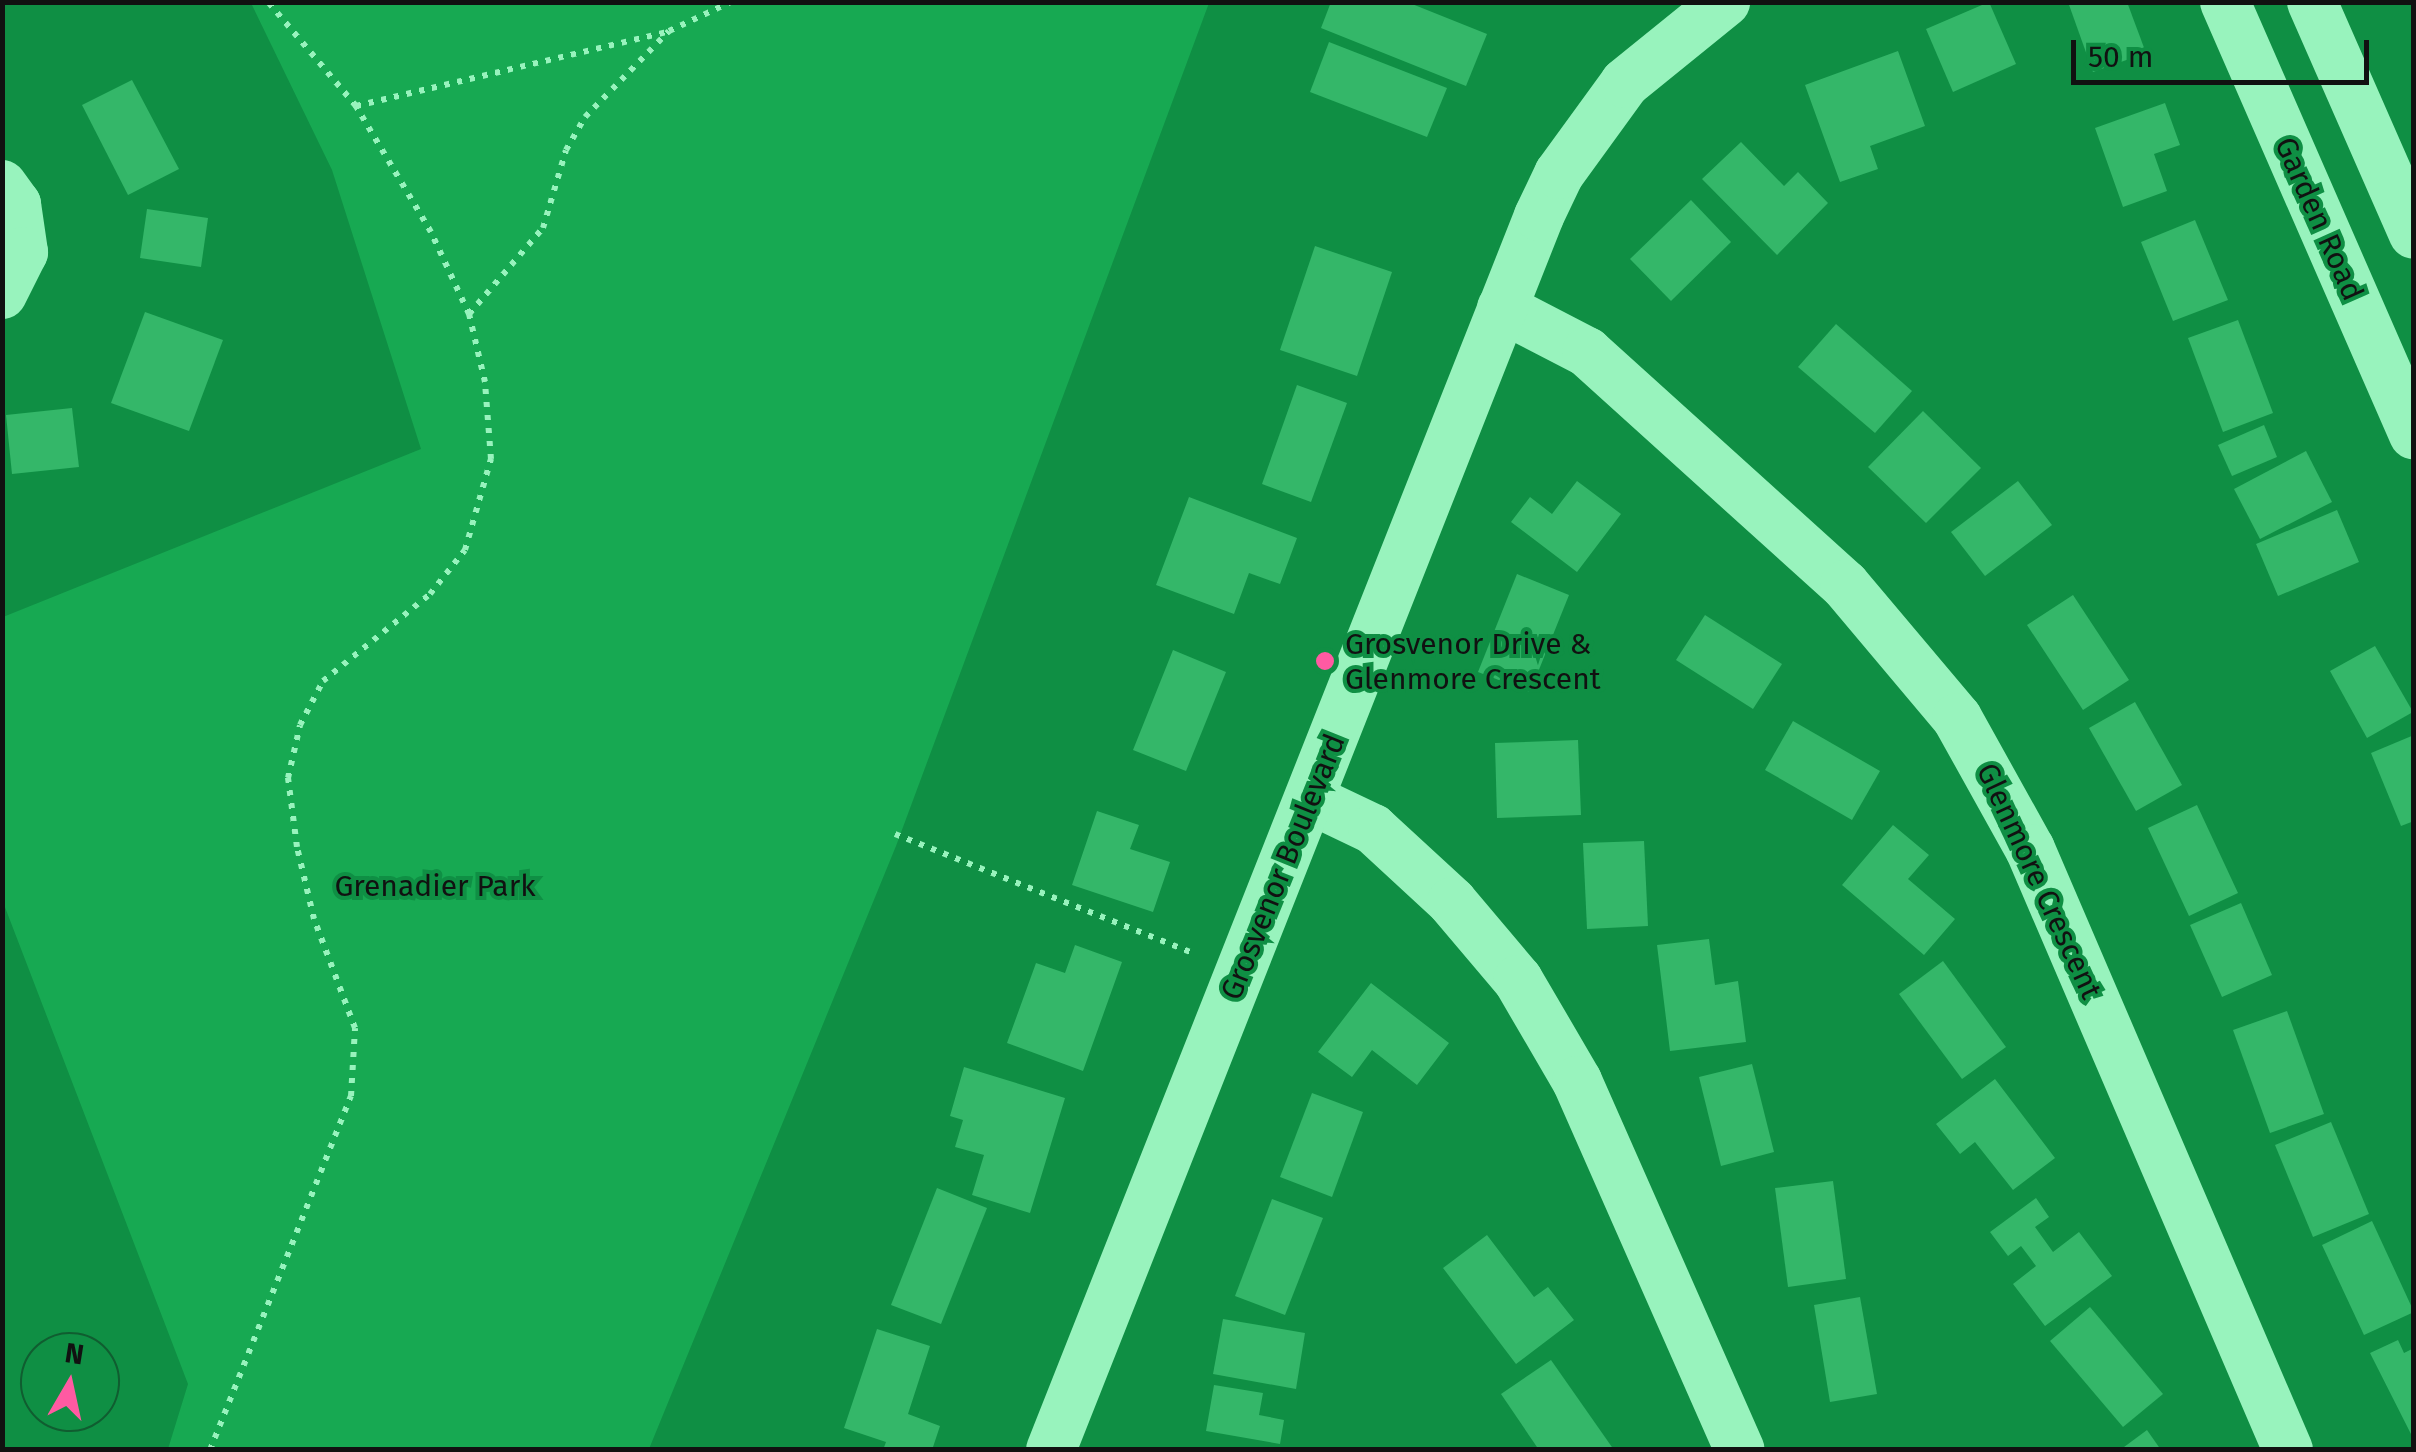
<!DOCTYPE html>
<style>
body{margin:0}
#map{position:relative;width:2416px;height:1452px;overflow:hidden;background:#0f8f44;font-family:"Fira Sans",sans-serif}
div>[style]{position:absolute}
.green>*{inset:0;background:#17a952}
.building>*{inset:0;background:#34b769}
.path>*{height:6px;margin-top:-3px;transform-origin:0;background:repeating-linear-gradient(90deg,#98f3bd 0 5px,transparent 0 13px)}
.minor>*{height:50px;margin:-25px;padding:0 25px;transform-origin:25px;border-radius:25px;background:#98f3bd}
.dots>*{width:28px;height:28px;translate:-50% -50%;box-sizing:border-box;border:5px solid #0f8f44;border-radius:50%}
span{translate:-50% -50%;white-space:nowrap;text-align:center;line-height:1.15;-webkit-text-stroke:8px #0f8f44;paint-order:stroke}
.street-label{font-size:30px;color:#111}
.poi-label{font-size:30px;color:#111}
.left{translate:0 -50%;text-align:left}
.park-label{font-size:30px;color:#111}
.frame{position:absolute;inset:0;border:5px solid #111;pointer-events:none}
.north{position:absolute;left:20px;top:1332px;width:100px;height:100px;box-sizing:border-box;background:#0f8f44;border:2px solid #105d30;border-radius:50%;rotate:9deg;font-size:28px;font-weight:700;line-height:40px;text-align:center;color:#111}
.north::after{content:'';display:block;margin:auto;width:35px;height:45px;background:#ff5aa2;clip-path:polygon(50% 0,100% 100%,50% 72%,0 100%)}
.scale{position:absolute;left:2071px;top:40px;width:298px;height:45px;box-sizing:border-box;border:5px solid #111;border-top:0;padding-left:12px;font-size:30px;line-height:35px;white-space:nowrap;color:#111;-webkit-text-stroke:8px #0f8f44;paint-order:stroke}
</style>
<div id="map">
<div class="green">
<i style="clip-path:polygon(251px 3px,1209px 3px,896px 846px,649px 1449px,168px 1449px,188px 1384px,3px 902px,3px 617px,421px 449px,332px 170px)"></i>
</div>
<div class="building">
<i style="clip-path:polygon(1331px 2px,1407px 2px,1487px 34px,1466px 86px,1321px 28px)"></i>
<i style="clip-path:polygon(1989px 2px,2016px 64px,1953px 92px,1926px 29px)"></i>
<i style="clip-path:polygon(2068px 2px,2127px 2px,2146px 53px,2093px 72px)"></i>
<i style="clip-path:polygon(1329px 42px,1447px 88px,1427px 137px,1310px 92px)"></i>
<i style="clip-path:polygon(1898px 51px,1925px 126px,1870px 146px,1878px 169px,1840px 182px,1805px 85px)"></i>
<i style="clip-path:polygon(132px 80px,179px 169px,128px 195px,82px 105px)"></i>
<i style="clip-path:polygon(2165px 103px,2180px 145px,2154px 154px,2167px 191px,2123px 207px,2095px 128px)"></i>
<i style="clip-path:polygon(1741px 142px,1784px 186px,1798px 172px,1828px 203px,1777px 255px,1702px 179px)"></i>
<i style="clip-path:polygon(1691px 200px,1731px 242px,1671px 301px,1630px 259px)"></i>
<i style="clip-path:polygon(147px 209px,208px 218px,201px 267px,140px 258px)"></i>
<i style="clip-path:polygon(2195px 220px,2228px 300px,2173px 321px,2141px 242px)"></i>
<i style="clip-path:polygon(1315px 246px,1392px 272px,1357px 376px,1280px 350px)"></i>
<i style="clip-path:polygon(145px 312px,223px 340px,189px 431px,111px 403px)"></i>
<i style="clip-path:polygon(2238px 320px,2273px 413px,2223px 432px,2188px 338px)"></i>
<i style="clip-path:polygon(1836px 324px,1912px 391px,1875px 433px,1798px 367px)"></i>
<i style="clip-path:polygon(1297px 385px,1347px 403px,1311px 502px,1262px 484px)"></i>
<i style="clip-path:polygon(72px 408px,79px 467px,12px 474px,6px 415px)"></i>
<i style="clip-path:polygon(1923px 411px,1981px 468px,1926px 523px,1868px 467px)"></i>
<i style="clip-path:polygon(2264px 425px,2277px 457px,2232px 476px,2218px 445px)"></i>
<i style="clip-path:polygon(2306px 451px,2332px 502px,2260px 539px,2234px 489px)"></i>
<i style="clip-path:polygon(1577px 481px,1621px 514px,1577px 572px,1511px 522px,1530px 497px,1552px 514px)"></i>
<i style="clip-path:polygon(2018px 481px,2052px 525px,1985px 576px,1951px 532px)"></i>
<i style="clip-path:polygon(1189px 497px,1297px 538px,1280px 584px,1249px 573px,1234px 614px,1156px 585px)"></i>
<i style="clip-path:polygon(2337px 510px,2359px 562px,2278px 596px,2256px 544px)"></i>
<i style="clip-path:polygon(1517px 574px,1569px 595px,1530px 692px,1478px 672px)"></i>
<i style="clip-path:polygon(2073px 595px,2129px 680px,2083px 710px,2027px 625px)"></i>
<i style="clip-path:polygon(1705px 615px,1782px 664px,1753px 709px,1676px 660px)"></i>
<i style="clip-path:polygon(2375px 646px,2413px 712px,2367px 738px,2330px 671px)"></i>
<i style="clip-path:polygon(1173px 650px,1226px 672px,1186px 771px,1133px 750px)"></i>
<i style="clip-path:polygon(2135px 702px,2182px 785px,2136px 811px,2089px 728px)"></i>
<i style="clip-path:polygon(1793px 721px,1880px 771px,1852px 820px,1765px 770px)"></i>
<i style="clip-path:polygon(2414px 735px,2414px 821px,2401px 826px,2371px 753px)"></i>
<i style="clip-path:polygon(1578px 740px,1581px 815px,1497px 818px,1495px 743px)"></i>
<i style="clip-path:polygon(2197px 805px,2238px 893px,2189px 916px,2148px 828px)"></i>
<i style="clip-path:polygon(1097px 811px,1139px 825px,1130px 849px,1170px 862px,1153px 912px,1072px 885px)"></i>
<i style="clip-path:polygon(1893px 825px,1929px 855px,1908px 879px,1955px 919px,1924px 955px,1842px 885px)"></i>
<i style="clip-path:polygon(1644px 841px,1648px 926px,1587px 929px,1583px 843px)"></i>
<i style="clip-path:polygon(2241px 903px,2272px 975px,2222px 997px,2190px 925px)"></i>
<i style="clip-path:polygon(1709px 939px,1715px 985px,1738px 981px,1746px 1042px,1670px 1051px,1657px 945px)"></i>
<i style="clip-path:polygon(1075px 945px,1122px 962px,1083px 1071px,1007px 1043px,1036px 963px,1065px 973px)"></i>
<i style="clip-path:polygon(1943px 961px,2006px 1047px,1962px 1079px,1899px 994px)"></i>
<i style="clip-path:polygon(1371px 983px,1449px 1043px,1417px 1085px,1372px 1050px,1352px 1077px,1318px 1052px)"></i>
<i style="clip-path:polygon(2287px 1011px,2324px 1114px,2270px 1133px,2233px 1030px)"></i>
<i style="clip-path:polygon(1752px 1064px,1774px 1152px,1721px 1166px,1699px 1077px)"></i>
<i style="clip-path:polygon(964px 1067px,1065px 1098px,1030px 1213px,972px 1195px,984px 1155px,955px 1147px,963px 1120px,950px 1116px)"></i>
<i style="clip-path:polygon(1995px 1079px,2055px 1158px,2013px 1190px,1975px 1142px,1960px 1154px,1936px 1124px)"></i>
<i style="clip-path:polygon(1312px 1093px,1363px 1112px,1332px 1197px,1280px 1177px)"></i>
<i style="clip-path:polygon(2331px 1122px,2369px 1214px,2313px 1237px,2275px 1145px)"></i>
<i style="clip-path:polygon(1833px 1181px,1846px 1279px,1788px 1287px,1775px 1188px)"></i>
<i style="clip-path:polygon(937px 1188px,987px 1208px,941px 1324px,891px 1305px)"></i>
<i style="clip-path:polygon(2036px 1198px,2049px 1217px,2035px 1227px,2053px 1252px,2079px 1232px,2112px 1276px,2045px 1326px,2013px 1284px,2036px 1266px,2021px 1246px,2008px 1256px,1990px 1232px)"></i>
<i style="clip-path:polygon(1272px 1199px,1323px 1218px,1285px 1315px,1235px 1296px)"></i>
<i style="clip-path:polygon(2372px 1221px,2414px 1312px,2364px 1335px,2322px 1245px)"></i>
<i style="clip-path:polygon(1487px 1235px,1534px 1297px,1548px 1287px,1574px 1320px,1516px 1364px,1443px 1268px)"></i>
<i style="clip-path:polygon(1860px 1297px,1877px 1394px,1830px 1402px,1814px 1305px)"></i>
<i style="clip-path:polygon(2090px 1307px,2163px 1394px,2123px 1427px,2050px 1341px)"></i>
<i style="clip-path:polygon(1223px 1319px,1305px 1333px,1296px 1389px,1213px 1374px)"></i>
<i style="clip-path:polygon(877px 1329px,930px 1346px,908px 1414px,940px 1426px,932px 1450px,883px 1450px,886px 1442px,844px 1428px)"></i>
<i style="clip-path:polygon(2398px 1340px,2404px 1353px,2414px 1348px,2414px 1440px,2370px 1353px)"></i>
<i style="clip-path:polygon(1551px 1360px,1614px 1450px,1539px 1450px,1501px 1394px)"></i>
<i style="clip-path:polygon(1214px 1385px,1263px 1393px,1259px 1415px,1284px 1420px,1280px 1444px,1206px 1431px)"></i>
<i style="clip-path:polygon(2147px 1430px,2161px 1450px,2120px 1450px)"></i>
</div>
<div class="path">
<i style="left:356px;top:106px;width:319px;rotate:-13.4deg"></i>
<i style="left:469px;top:314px;width:113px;rotate:-49.3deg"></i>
<i style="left:543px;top:228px;width:81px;rotate:-73.6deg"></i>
<i style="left:566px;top:150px;width:38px;rotate:-60deg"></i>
<i style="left:585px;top:117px;width:120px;rotate:-45.7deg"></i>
<i style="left:669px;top:31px;width:68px;rotate:-25.1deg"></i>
<i style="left:895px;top:834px;width:320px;rotate:21.8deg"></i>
<i style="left:210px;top:1450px;width:381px;rotate:-68.3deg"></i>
<i style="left:351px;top:1096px;width:68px;rotate:-86.6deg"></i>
<i style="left:355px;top:1028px;width:116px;rotate:-110.6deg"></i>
<i style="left:314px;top:919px;width:74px;rotate:-103.3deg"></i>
<i style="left:297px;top:847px;width:70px;rotate:-97.4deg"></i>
<i style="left:288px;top:778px;width:54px;rotate:-77.2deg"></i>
<i style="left:300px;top:725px;width:50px;rotate:-62.4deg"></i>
<i style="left:323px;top:681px;width:138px;rotate:-39.1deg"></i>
<i style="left:430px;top:594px;width:56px;rotate:-51.5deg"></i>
<i style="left:465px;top:550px;width:95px;rotate:-74.1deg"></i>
<i style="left:491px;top:459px;width:77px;rotate:-94.5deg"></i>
<i style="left:485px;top:382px;width:70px;rotate:-103.2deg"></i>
<i style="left:469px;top:314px;width:90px;rotate:-114.9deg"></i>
<i style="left:431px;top:232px;width:147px;rotate:-120.8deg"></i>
<i style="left:356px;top:106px;width:136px;rotate:-130.2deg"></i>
</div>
<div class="minor">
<i style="left:2225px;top:2px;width:472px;rotate:66.4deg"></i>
<i style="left:2312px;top:2px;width:253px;rotate:66.3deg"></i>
<i style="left:2px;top:185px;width:24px;rotate:54deg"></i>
<i style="left:16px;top:204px;width:49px;rotate:81.7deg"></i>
<i style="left:23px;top:252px;width:47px;rotate:116.6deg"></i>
<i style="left:1502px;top:308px;width:96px;rotate:27.4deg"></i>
<i style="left:1587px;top:352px;width:348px;rotate:42.1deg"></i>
<i style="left:1845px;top:585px;width:174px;rotate:49.9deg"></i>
<i style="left:1957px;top:718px;width:150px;rotate:60.9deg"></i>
<i style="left:2030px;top:849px;width:654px;rotate:66.77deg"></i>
<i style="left:1310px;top:799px;width:70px;rotate:25.5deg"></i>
<i style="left:1373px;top:829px;width:108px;rotate:42.7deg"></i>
<i style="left:1452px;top:902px;width:102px;rotate:49.8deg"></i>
<i style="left:1518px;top:980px;width:117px;rotate:59.7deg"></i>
<i style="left:1577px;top:1081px;width:403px;rotate:66.2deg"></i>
<i style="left:1051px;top:1450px;width:1327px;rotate:-68.42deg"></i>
<i style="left:1539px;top:216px;width:47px;rotate:-64.5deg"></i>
<i style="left:1559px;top:174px;width:112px;rotate:-54deg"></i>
<i style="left:1625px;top:83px;width:129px;rotate:-39deg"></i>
</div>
<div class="dots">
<i style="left:1325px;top:661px;background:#ff5aa2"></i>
</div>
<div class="street-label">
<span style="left:2319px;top:219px;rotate:66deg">Garden Road</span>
<span style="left:1283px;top:867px;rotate:-68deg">Grosvenor Boulevard</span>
<span style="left:2039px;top:881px;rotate:65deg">Glenmore Crescent</span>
</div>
<div class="poi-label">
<span class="left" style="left:1345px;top:661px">Grosvenor Drive &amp;<br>Glenmore Crescent</span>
</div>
<div class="park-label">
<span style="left:435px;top:886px">Grenadier Park</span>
</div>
<div class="frame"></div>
<div class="north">N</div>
<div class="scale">50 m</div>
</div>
